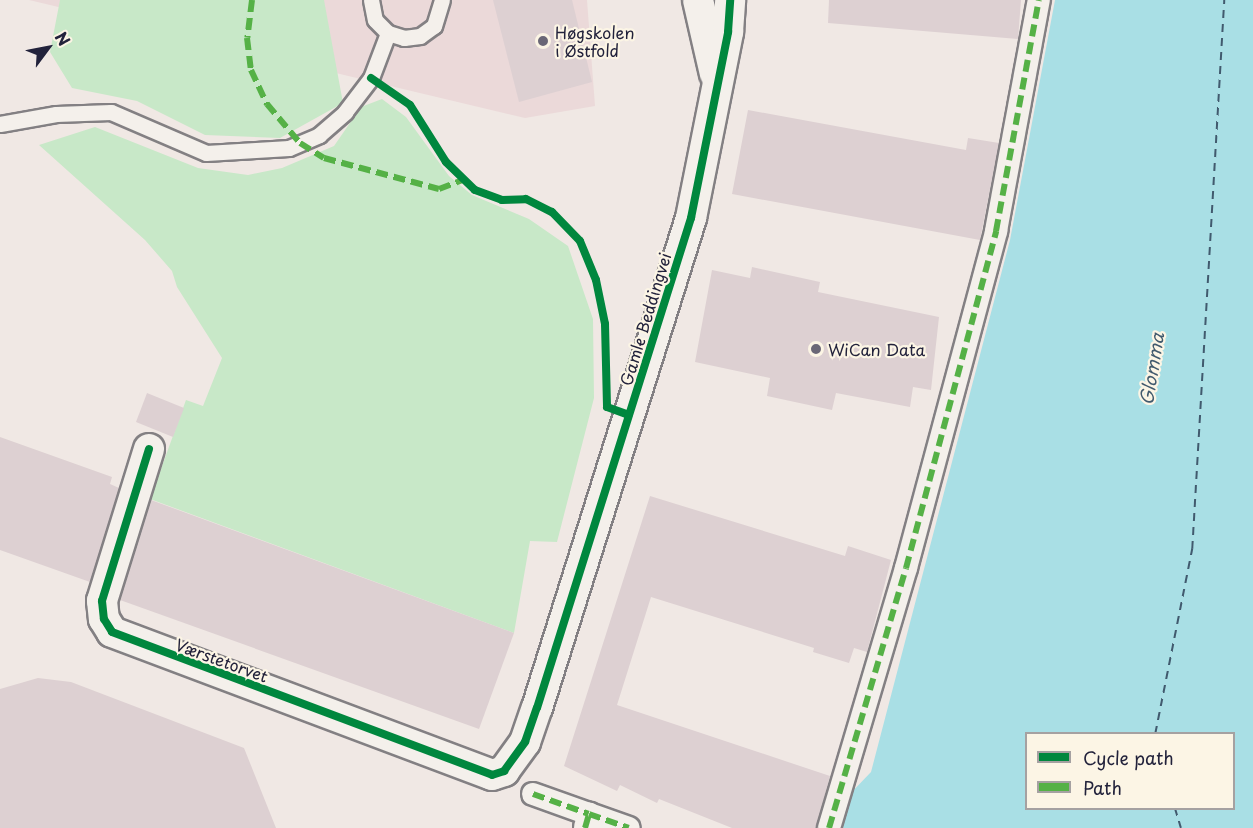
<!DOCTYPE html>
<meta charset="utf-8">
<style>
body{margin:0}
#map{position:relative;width:1253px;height:828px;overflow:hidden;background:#f0e8e4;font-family:"Playpen Sans",sans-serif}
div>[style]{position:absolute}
.built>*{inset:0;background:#ebd9d9}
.green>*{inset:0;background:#c8e8c8}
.water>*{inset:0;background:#a9dfe5}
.ferry>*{height:1.5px;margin-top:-0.75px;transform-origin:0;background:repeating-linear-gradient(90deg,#415a6e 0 8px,transparent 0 14px)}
.building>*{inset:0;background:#ddd0d2}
.roads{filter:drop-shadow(2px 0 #838083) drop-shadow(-2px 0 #838083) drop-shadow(0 2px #838083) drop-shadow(0 -2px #838083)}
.service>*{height:15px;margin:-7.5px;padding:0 7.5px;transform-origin:7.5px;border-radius:7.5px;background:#f4f0eb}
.pedestrian>*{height:22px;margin:-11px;padding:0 11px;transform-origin:11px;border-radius:11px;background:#f4f0eb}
.minor>*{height:30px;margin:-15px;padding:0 15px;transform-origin:15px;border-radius:15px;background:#f4f0eb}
.quiet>*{height:6px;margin-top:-3px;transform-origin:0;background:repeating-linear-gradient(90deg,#55b146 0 12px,transparent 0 18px)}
.cycleway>*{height:8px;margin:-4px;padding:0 4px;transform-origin:4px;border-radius:4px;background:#00873e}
.dots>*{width:16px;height:16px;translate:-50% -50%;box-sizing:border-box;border:3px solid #fcf5e5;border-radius:50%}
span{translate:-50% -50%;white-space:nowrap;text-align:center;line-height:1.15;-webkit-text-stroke:4.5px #fcf5e5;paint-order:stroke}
.poi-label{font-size:16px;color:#22223b}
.left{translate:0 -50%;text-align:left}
.street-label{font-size:16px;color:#22223b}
.water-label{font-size:18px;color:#415a6e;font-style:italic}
.legend{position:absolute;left:1025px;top:732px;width:210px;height:78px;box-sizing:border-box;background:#fcf5e5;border:2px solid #a5a1a1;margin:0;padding:8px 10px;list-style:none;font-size:18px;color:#22223b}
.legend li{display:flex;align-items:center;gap:12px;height:30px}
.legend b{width:30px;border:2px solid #a5a1a1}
.north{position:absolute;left:18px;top:18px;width:60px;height:60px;-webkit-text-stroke:4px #fcf5e5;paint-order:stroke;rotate:58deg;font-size:16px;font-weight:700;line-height:24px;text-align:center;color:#22223b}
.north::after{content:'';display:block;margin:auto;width:21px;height:27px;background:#22223b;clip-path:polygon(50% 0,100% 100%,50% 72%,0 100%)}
</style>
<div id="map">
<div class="built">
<i style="clip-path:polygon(29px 0,587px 0,595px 106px,525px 118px)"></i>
</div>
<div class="green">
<i style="clip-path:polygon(60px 0,324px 0,343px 103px,280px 138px,205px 135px,137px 101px,72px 88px,50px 52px)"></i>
<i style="clip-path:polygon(382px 99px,406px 117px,449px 176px,472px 195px,529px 219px,568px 246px,593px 319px,594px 398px,557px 542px,530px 541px,514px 633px,150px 499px,186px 400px,203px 406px,222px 358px,177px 287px,172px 271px,145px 240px,39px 145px,95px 127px,198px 168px,248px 175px,282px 168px,334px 146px,361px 107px)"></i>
</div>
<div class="water">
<i style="clip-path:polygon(evenodd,1055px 0,1253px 0,1253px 828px,839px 828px,847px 797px,871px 772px,1010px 240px,1055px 0,1026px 734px,1234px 734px,1234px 808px,1026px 808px,1026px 734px)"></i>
</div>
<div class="ferry">
<i style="left:1155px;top:734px;width:189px;rotate:-78.7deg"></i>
<i style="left:1192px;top:549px;width:550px;rotate:-86.66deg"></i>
<i style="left:1175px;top:808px;width:21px;rotate:73deg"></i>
</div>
<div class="building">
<i style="clip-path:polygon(493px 0,572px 0,592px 82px,519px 102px)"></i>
<i style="clip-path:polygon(829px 0,1021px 0,1018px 39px,828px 23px)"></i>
<i style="clip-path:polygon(748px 110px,966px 150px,968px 138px,999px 143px,980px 240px,732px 194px)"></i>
<i style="clip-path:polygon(752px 267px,820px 282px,818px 292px,939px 317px,931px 390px,913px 387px,910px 407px,836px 393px,832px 410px,767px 396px,770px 378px,695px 362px,712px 270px,750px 278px)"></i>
<i style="clip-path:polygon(147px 393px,184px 408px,173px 437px,136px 422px)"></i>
<i style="clip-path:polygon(0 437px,112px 477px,110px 484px,119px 488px,90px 582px,0 550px)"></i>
<i style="clip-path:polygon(650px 496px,845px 556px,848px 546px,891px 560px,867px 652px,854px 648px,849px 663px,813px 652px,814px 648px,651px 597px,617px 705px,830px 776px,816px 828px,732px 828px,659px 799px,657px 803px,620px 785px,617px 791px,564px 766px)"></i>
<i style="clip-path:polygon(151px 500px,514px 633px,479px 729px,120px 600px)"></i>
<i style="clip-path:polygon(38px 678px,71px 682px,244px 748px,276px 828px,0 828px,0 689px)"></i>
</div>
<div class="roads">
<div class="service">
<i style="left:371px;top:0;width:20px;rotate:79deg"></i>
<i style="left:375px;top:20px;width:18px;rotate:45deg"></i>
<i style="left:388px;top:33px;width:17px;rotate:17deg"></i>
<i style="left:404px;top:38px;width:16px;rotate:-7deg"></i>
<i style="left:420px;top:36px;width:17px;rotate:-36deg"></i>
<i style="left:434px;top:26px;width:27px;rotate:-73deg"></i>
<i style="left:0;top:124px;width:57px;rotate:-10.1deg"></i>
<i style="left:56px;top:114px;width:55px;rotate:-2.1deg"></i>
<i style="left:111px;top:112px;width:103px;rotate:23.3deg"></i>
<i style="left:206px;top:153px;width:83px;rotate:-3.4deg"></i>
<i style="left:289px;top:148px;width:33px;rotate:-23deg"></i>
<i style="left:319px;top:135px;width:35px;rotate:-41deg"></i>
<i style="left:345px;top:112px;width:43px;rotate:-52.6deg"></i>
<i style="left:371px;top:78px;width:48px;rotate:-69.3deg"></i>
</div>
<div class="pedestrian">
<i style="left:533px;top:794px;width:59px;rotate:19.7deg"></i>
<i style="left:585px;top:827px;width:14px;rotate:-73deg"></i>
<i style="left:589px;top:814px;width:42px;rotate:19.3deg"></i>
<i style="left:829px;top:828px;width:271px;rotate:-73.5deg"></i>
<i style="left:906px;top:568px;width:349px;rotate:-75deg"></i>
<i style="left:996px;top:231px;width:235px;rotate:-79.5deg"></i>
</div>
<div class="minor">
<i style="left:698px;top:0;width:76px;rotate:77.1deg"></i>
<i style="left:149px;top:449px;width:159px;rotate:107.2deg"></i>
<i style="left:102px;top:601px;width:18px;rotate:84deg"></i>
<i style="left:104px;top:619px;width:15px;rotate:58deg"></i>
<i style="left:112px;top:632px;width:406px;rotate:20.6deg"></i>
<i style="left:492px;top:775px;width:13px;rotate:-18deg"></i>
<i style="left:504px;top:771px;width:36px;rotate:-54deg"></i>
<i style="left:525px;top:742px;width:36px;rotate:-71deg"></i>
<i style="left:537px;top:708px;width:514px;rotate:-72.55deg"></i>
<i style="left:691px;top:218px;width:190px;rotate:-78.7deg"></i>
<i style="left:728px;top:32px;width:32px;rotate:-86deg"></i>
</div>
</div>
<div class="quiet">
<i style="left:252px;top:0;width:38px;rotate:97deg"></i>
<i style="left:247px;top:38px;width:32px;rotate:83deg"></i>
<i style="left:251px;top:70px;width:38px;rotate:65deg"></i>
<i style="left:267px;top:104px;width:51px;rotate:49.8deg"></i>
<i style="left:300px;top:143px;width:28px;rotate:32deg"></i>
<i style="left:324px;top:158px;width:119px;rotate:15.1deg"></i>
<i style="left:439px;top:189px;width:26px;rotate:-21deg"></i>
<i style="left:533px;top:794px;width:59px;rotate:19.7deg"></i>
<i style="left:585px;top:828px;width:15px;rotate:-74deg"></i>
<i style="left:589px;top:814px;width:42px;rotate:19.3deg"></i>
<i style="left:829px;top:828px;width:271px;rotate:-73.5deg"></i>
<i style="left:906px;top:568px;width:349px;rotate:-75deg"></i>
<i style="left:996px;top:231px;width:235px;rotate:-79.5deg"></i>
</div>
<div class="cycleway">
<i style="left:371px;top:78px;width:47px;rotate:34.7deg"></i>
<i style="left:410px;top:105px;width:67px;rotate:57.7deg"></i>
<i style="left:446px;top:162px;width:40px;rotate:44deg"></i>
<i style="left:475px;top:190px;width:29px;rotate:20deg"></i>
<i style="left:502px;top:200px;width:24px;rotate:-2deg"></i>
<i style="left:526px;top:199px;width:29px;rotate:27deg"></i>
<i style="left:552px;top:212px;width:40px;rotate:46deg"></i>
<i style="left:580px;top:241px;width:42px;rotate:67.7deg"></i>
<i style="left:596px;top:280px;width:45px;rotate:78.4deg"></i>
<i style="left:605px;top:324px;width:83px;rotate:88.6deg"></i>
<i style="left:607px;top:407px;width:23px;rotate:20deg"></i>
<i style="left:149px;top:449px;width:159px;rotate:107.2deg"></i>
<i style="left:102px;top:601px;width:18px;rotate:84deg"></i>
<i style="left:104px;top:619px;width:15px;rotate:58deg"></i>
<i style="left:112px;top:632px;width:406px;rotate:20.6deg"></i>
<i style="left:492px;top:775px;width:13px;rotate:-18deg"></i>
<i style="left:504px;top:771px;width:36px;rotate:-54deg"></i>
<i style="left:525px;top:742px;width:36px;rotate:-71deg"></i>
<i style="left:537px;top:708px;width:514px;rotate:-72.55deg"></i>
<i style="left:691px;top:218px;width:190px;rotate:-78.7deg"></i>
<i style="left:728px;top:32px;width:32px;rotate:-86deg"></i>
</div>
<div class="dots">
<i style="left:543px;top:41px;background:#6a6776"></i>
<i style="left:816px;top:349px;background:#6a6776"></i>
</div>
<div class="poi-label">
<span class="left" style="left:555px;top:41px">Høgskolen<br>i Østfold</span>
<span class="left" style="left:828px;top:349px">WiCan Data</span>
</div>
<div class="street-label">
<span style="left:645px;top:319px;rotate:-73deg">Gamle Beddingvei</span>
<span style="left:222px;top:660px;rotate:20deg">Værstetorvet</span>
</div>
<div class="water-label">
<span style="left:1152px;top:369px;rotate:-81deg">Glomma</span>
</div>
<ul class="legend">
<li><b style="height:8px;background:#00873e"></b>Cycle path</li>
<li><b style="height:8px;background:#55b146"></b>Path</li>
</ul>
<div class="north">N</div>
</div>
